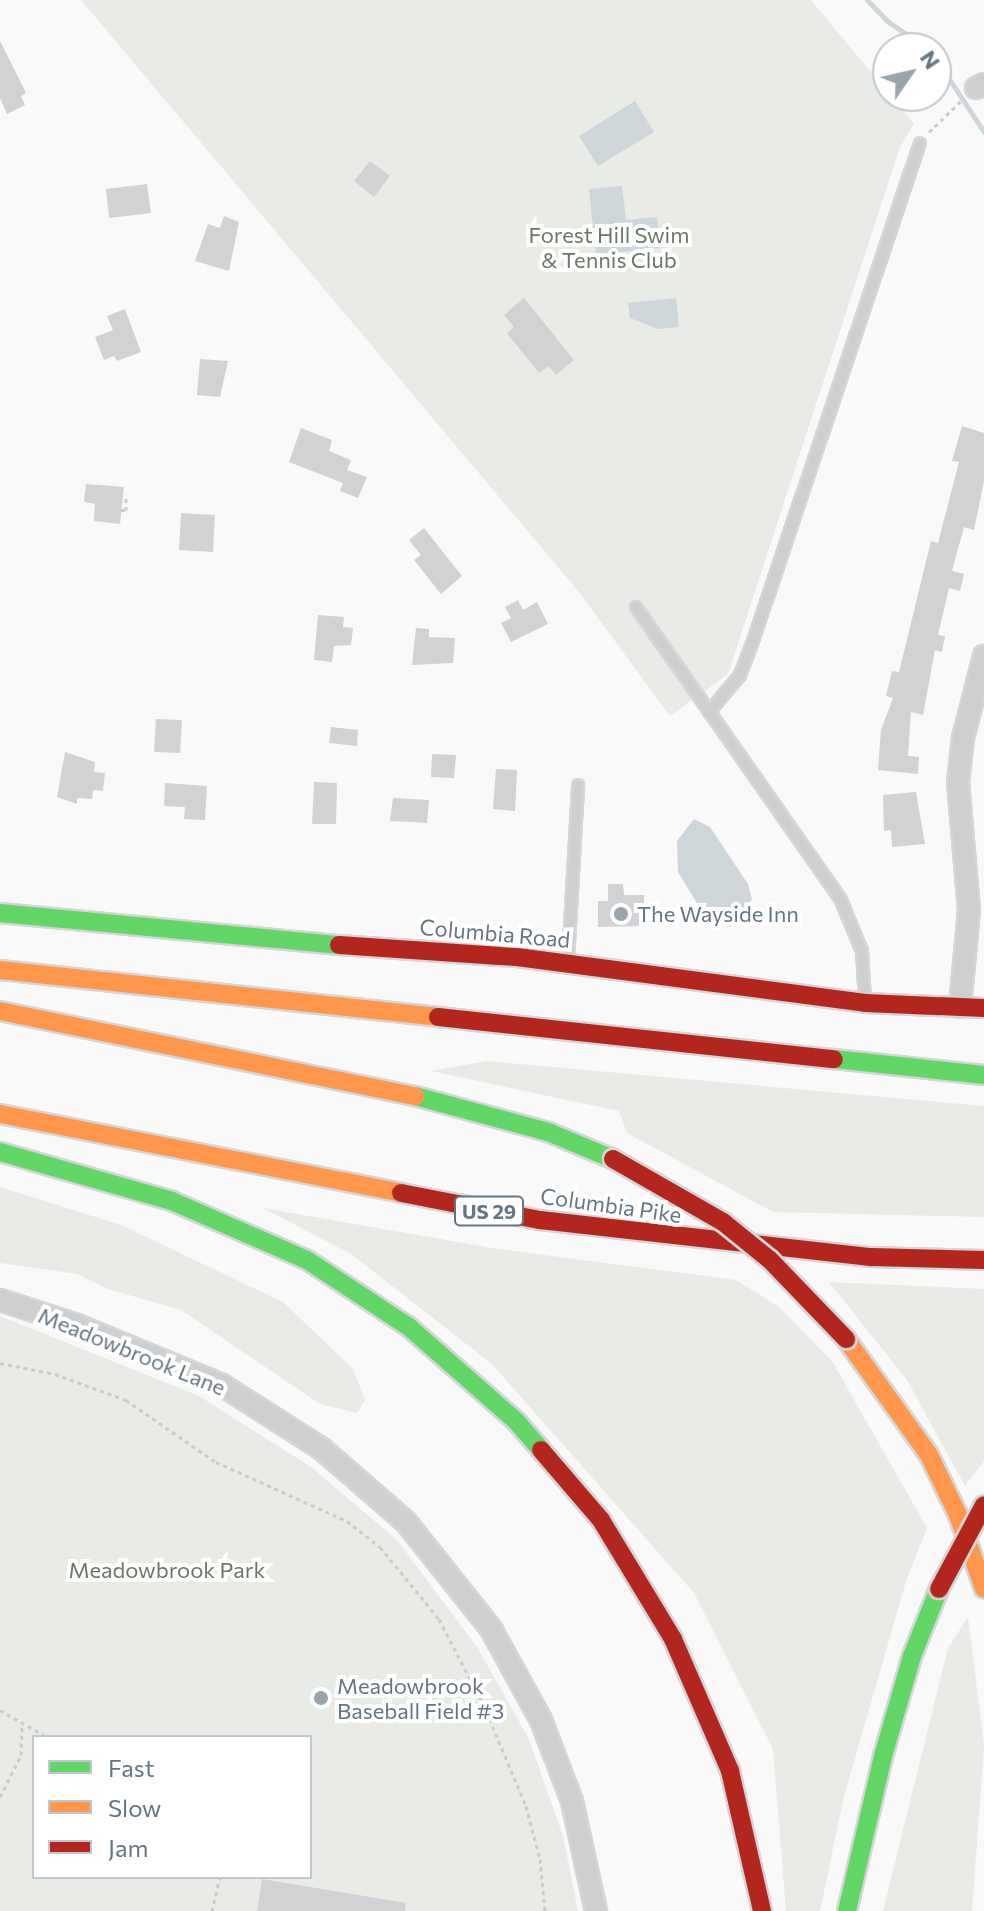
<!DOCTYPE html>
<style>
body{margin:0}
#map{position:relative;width:984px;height:1911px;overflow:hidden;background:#f9f9f9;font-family:Commissioner,sans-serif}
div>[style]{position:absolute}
.green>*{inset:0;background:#e8ebe6}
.water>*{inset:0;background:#ced6d9}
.stream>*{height:5px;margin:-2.5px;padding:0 2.5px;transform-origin:2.5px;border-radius:2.5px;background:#ced6d9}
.building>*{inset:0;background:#d0d2d3}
.path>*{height:3px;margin-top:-1.5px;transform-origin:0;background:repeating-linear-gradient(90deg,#cbcccd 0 4px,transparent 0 8px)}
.roads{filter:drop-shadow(2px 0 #d5d6d7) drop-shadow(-2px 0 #d5d6d7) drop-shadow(0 2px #d5d6d7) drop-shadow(0 -2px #d5d6d7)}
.lane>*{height:10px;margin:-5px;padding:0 5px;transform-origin:5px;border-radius:5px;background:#cecfd0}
.street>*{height:20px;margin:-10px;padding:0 10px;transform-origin:10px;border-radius:10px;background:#cecfd0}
.fast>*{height:18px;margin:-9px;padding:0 9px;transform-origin:9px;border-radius:9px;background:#63d668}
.slow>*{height:18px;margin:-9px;padding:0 9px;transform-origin:9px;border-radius:9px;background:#ff974d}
.jam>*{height:18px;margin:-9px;padding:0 9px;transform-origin:9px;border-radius:9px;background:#b3261e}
.bridges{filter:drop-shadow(2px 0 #d5d6d6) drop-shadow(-2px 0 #d5d6d6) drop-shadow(0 2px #d5d6d6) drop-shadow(0 -2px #d5d6d6)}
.jam-bridge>*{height:18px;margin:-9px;padding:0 9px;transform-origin:9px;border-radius:9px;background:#b3261e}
.dots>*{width:22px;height:22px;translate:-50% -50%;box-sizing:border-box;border:4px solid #fff;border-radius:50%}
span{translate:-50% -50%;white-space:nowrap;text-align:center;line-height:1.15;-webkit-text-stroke:8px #fff;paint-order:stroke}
.shield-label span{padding:2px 6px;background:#fff;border:2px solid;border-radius:6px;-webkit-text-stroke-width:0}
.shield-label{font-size:20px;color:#657683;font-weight:700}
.park-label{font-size:22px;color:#687a64}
.poi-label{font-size:22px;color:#657683}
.left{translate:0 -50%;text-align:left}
.street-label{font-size:22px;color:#657683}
.legend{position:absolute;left:32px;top:1735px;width:280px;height:144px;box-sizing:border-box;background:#fff;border:2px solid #c1c8cd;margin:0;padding:10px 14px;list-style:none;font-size:24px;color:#657683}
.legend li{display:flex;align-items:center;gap:16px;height:40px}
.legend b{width:40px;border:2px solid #c1c8cd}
.north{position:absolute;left:872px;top:32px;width:80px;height:80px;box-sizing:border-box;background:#fff;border:2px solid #c1c8cd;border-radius:50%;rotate:56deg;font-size:22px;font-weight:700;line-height:32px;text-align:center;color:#657683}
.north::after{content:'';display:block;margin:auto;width:28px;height:36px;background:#99a4ac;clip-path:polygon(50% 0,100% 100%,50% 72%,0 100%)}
</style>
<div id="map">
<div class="green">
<i style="clip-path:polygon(81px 0,811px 0,914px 124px,900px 147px,728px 674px,670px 716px,579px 592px)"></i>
<i style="clip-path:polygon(487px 1061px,984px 1106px,984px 1217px,773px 1212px,627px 1133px,619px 1111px,431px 1071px)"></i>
<i style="clip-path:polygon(0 1187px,121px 1225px,283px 1302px,353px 1369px,365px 1400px,357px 1413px,320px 1404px,181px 1310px,108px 1289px,77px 1274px,0 1263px)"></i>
<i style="clip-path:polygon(263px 1208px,498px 1249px,736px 1280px,779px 1307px,832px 1361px,927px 1528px,907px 1578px,844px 1796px,820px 1911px,786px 1911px,773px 1749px,694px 1593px,492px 1364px,351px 1254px)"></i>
<i style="clip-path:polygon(829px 1282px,984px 1289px,984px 1461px,965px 1486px,907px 1380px)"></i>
<i style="clip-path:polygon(evenodd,0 1316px,199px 1396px,311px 1467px,397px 1540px,477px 1647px,528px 1737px,563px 1836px,578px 1911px,0 1911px,0 1316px,34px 1737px,310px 1737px,310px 1877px,34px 1877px,34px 1737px)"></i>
<i style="clip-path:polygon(968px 1617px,984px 1746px,972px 1911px,883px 1911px,948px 1648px)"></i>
</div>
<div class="water">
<i style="clip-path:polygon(635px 101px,654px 132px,598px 166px,579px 136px)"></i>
<i style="clip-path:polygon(622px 186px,626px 220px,657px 217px,660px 248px,596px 255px,589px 189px)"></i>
<i style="clip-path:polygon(676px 298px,679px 327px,658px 329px,630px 318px,628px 303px)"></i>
<i style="clip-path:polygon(694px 819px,710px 827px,748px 884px,752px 899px,740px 921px,730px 927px,700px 908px,678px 872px,677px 841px)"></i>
</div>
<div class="stream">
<i style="left:867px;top:0;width:29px;rotate:46deg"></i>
<i style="left:887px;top:21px;width:48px;rotate:34deg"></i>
<i style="left:936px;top:59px;width:87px;rotate:56.7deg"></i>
</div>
<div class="building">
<i style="clip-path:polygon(0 41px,26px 93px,21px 96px,25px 105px,7px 114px,0 98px)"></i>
<i style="clip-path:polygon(370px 161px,390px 176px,374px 197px,354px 181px)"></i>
<i style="clip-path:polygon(147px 184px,151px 213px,109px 218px,106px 189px)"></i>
<i style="clip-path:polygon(224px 216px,239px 222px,229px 271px,195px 261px,208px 224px,220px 228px)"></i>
<i style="clip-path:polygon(524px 298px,574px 360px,556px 375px,549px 366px,539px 373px,507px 333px,514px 327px,504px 315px)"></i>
<i style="clip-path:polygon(125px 309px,141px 352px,117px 361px,114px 356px,104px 360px,95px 337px,113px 330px,107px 316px)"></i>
<i style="clip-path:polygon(200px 359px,228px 361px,220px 397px,197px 395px)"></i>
<i style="clip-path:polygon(962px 426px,984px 433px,984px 481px,974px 530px,964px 527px,952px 571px,964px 574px,960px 591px,949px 588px,938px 635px,945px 636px,942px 652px,935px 650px,923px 715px,911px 712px,908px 756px,919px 757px,918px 774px,878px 770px,881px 730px,893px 698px,886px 696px,892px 671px,899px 672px,931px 541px,938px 543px,959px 462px,952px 461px)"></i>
<i style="clip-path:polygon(301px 428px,332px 440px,329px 451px,351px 460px,347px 470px,367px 477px,358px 498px,340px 491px,343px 483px,289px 462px)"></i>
<i style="clip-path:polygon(86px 484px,124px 487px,120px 524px,94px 521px,95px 504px,84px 502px)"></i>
<i style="clip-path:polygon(181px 513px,215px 515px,213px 552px,179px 550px)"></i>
<i style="clip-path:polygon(424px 528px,462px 576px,441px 594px,414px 560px,421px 555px,409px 540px)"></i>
<i style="clip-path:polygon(518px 600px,523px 610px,537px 602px,548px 624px,511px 642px,501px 623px,511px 618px,505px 607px)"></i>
<i style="clip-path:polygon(318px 615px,344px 617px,343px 627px,353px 628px,351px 645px,334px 646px,332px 662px,314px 660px)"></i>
<i style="clip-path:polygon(416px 628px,429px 629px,429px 637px,455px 638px,453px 663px,412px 665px)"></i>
<i style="clip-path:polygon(156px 719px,182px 720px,180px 753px,154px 752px)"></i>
<i style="clip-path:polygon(331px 727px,358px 730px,357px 746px,329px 743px)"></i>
<i style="clip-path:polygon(65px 752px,95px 762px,94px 772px,105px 773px,103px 791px,93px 790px,92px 799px,77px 798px,77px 804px,57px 797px)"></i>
<i style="clip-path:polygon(432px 754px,456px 755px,454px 778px,431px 777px)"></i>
<i style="clip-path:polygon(496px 769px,517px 770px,515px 811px,493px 809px)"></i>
<i style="clip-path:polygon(314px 782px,337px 783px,336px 824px,312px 824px)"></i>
<i style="clip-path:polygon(165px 783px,207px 786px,205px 820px,184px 819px,185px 807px,164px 806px)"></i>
<i style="clip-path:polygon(916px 792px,925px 844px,892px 847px,891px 830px,884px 831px,883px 795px)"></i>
<i style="clip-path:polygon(393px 798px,429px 800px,427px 823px,390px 821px)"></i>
<i style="clip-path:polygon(608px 884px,623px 884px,624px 895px,644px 895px,644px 926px,598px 927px,598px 901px,608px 901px)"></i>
<i style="clip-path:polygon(262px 1879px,406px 1903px,405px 1911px,257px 1911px)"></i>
</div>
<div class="path">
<i style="left:929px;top:132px;width:49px;rotate:-44.2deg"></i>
<i style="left:121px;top:510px;width:5px"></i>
<i style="left:126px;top:510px;width:16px;rotate:-90deg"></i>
<i style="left:0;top:1363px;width:56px;rotate:11.3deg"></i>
<i style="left:55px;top:1374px;width:76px;rotate:20.1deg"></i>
<i style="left:126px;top:1400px;width:109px;rotate:34.6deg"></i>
<i style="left:216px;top:1462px;width:144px;rotate:24.2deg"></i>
<i style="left:347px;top:1521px;width:42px;rotate:38.2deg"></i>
<i style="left:380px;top:1547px;width:93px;rotate:50.7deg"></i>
<i style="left:439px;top:1619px;width:96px;rotate:62.6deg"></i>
<i style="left:483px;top:1704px;width:111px;rotate:67.1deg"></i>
<i style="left:526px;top:1806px;width:55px;rotate:75.2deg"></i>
<i style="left:540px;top:1859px;width:52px;rotate:84.5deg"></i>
<i style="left:0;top:1710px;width:54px;rotate:29.9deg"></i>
<i style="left:0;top:1797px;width:47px;rotate:-63.4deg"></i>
<i style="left:21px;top:1755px;width:32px;rotate:-88deg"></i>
<i style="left:212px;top:1911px;width:35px;rotate:-77deg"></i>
</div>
<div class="roads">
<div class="lane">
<i style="left:636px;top:607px;width:355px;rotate:55deg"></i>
<i style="left:840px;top:898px;width:57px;rotate:67.5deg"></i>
<i style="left:862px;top:951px;width:50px;rotate:86.6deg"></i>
<i style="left:709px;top:712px;width:48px;rotate:-50deg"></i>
<i style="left:740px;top:675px;width:33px;rotate:-69deg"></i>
<i style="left:752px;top:644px;width:528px;rotate:-71.46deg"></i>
<i style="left:568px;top:961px;width:176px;rotate:-86.7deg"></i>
</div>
<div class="street">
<i style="left:976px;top:88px;width:9px;rotate:-27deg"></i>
<i style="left:960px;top:1007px;width:97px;rotate:-84.7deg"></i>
<i style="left:969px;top:910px;width:128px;rotate:-94.9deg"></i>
<i style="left:958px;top:782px;width:44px;rotate:-83.5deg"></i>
<i style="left:963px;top:738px;width:85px;rotate:-75.6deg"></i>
<i style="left:0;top:1300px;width:81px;rotate:18deg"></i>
<i style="left:77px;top:1325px;width:157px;rotate:22.5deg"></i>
<i style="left:222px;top:1385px;width:119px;rotate:32.6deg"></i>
<i style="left:322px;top:1449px;width:111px;rotate:41deg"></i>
<i style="left:406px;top:1522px;width:137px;rotate:51.5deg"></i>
<i style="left:491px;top:1629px;width:104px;rotate:61.2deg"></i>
<i style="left:541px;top:1720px;width:87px;rotate:69.1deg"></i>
<i style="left:572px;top:1801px;width:113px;rotate:77.7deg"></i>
</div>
<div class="fast">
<i style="left:0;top:913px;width:341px;rotate:5.4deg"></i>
<i style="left:834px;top:1059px;width:151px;rotate:6.1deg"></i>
<i style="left:415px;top:1096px;width:138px;rotate:15.1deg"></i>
<i style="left:548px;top:1132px;width:70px;rotate:22.6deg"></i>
<i style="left:0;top:1152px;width:179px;rotate:15.9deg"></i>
<i style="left:172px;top:1201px;width:147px;rotate:23.6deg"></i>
<i style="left:307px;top:1260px;width:122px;rotate:33.3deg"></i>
<i style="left:409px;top:1327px;width:142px;rotate:41.3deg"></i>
<i style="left:516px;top:1421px;width:38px;rotate:49deg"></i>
<i style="left:847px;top:1911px;width:159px;rotate:-76.9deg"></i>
<i style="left:883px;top:1756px;width:104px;rotate:-73.8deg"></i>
<i style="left:912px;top:1656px;width:72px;rotate:-68.1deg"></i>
</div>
<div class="slow">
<i style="left:0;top:970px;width:441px;rotate:6.1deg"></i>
<i style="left:0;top:1011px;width:424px;rotate:11.6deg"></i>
<i style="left:0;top:1114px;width:409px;rotate:11.1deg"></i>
<i style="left:846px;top:1339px;width:143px;rotate:54.4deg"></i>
<i style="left:929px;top:1455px;width:67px;rotate:64.2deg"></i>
<i style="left:958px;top:1515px;width:78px;rotate:70.6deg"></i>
</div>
<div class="jam">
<i style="left:339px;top:945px;width:178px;rotate:3.9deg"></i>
<i style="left:517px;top:957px;width:351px;rotate:7.5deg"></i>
<i style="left:865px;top:1003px;width:119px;rotate:2.4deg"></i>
<i style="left:438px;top:1017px;width:398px;rotate:6.1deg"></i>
<i style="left:401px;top:1193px;width:142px;rotate:11deg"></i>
<i style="left:540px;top:1220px;width:333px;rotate:6.4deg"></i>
<i style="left:871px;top:1257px;width:113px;rotate:1.5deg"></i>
<i style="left:541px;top:1450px;width:92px;rotate:49.4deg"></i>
<i style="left:601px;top:1520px;width:139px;rotate:58.8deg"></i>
<i style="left:673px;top:1639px;width:144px;rotate:66.6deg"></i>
<i style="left:730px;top:1771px;width:144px;rotate:77.1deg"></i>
</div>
</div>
<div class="bridges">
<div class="jam-bridge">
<i style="left:613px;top:1159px;width:127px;rotate:29.8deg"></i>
<i style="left:723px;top:1222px;width:60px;rotate:39deg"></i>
<i style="left:770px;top:1260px;width:110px;rotate:46.1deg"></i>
<i style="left:939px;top:1589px;width:95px;rotate:-61.8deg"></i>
</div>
</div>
<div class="dots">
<i style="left:621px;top:914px;background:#99a4ac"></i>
<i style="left:321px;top:1698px;background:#99a4ac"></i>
</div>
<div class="shield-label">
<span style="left:489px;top:1211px">US 29</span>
</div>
<div class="park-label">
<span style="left:609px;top:247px">Forest Hill Swim<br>&amp; Tennis Club</span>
<span style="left:167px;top:1570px">Meadowbrook Park</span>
</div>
<div class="poi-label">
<span class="left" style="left:637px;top:914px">The Wayside Inn</span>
<span class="left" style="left:337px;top:1698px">Meadowbrook<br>Baseball Field #3</span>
</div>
<div class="street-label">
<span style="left:495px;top:933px;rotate:5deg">Columbia Road</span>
<span style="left:611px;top:1205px;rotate:8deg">Columbia Pike</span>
<span style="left:132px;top:1351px;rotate:22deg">Meadowbrook Lane</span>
</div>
<ul class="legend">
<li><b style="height:10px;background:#63d668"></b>Fast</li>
<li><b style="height:10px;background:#ff974d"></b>Slow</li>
<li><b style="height:10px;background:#b3261e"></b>Jam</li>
</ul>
<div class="north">N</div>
</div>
